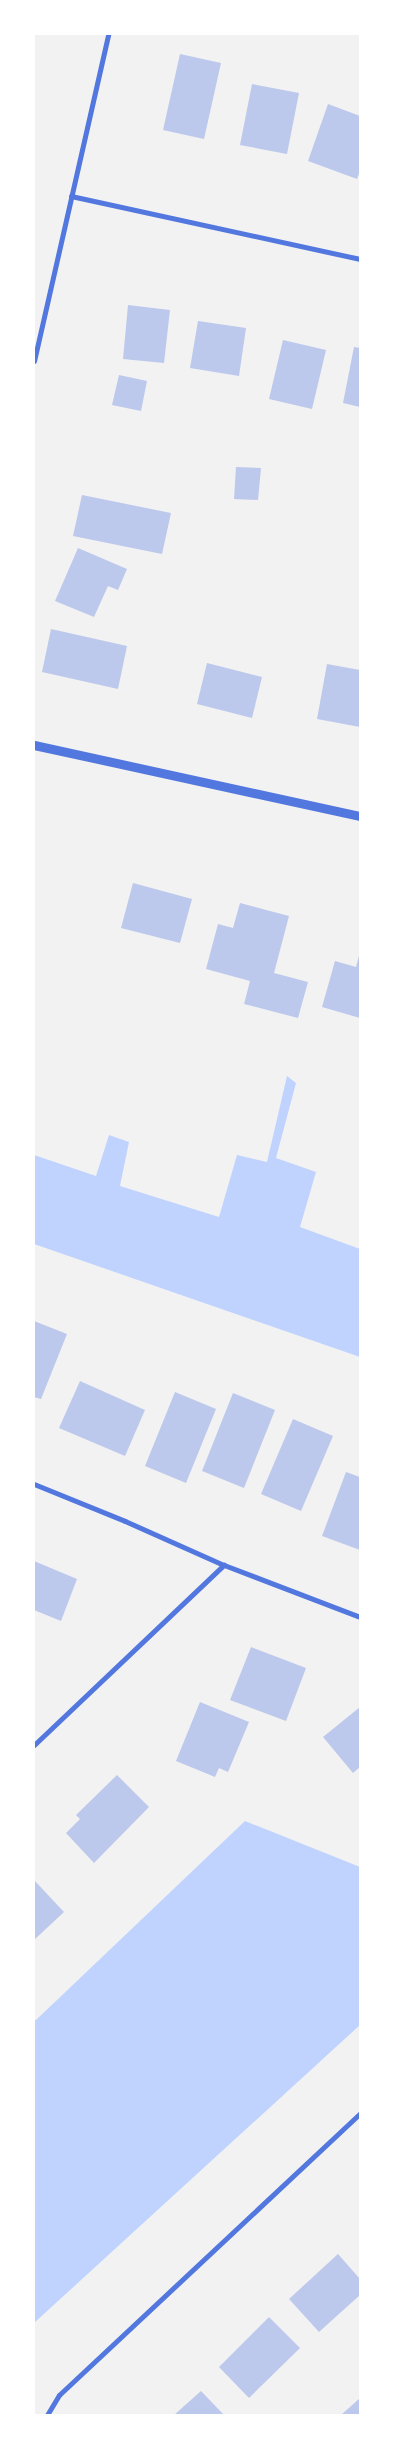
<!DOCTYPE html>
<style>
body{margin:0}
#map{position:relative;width:394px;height:2449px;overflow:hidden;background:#f2f2f2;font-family:Quicksand,sans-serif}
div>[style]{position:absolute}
.water>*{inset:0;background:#bfd3fe}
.building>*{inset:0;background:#bdc9ec}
.minor>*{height:5px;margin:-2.5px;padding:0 2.5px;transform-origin:2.5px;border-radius:2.5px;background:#5277de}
.tertiary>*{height:9px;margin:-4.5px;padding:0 4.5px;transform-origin:4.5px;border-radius:4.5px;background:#5277de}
span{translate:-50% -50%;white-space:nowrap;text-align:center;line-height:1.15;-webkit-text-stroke:4.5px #fff;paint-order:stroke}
.frame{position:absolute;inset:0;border:35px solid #fff;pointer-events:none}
</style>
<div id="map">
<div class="water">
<i style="clip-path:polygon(287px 1076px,296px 1083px,276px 1158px,316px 1172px,300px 1227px,360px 1249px,360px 1357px,34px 1244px,34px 1155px,96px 1176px,109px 1135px,129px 1142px,120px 1186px,219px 1217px,237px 1155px,267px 1162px)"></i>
<i style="clip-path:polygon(245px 1821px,360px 1867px,360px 2025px,34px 2323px,34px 2019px,36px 2020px)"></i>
</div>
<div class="building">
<i style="clip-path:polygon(180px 54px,221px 63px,204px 139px,163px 130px)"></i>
<i style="clip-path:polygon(252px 84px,299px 93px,287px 154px,240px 145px)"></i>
<i style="clip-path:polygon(328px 104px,360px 116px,360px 171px,357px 179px,308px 161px)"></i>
<i style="clip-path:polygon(128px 305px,170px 310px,164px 363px,123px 359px)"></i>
<i style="clip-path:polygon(198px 321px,246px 328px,239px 376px,190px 368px)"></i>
<i style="clip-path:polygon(283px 340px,326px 350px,312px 409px,269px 399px)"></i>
<i style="clip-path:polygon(354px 347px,360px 348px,360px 407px,343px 403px)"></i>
<i style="clip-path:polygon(119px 375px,147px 381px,141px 411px,112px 405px)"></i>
<i style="clip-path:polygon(236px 467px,261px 468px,258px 500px,234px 499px)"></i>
<i style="clip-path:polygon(82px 495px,171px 513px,162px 554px,73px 536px)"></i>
<i style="clip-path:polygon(78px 548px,127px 569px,118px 590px,108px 586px,94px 617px,55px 601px)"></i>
<i style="clip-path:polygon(51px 629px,127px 646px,118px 689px,42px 672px)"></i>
<i style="clip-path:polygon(207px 663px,262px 677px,252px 718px,197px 704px)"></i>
<i style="clip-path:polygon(327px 664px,360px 670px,360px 727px,317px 719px)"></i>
<i style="clip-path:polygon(133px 883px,192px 899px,180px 943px,121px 928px)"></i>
<i style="clip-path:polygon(240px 903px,289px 916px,274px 973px,308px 982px,298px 1018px,244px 1004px,250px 981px,206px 969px,218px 924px,233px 928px)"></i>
<i style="clip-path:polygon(360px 952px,360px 1018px,322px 1007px,335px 961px,356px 967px)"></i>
<i style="clip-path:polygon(34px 1321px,67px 1334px,41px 1399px,34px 1397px)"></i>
<i style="clip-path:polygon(80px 1381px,145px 1410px,125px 1456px,59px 1428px)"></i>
<i style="clip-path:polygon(175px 1392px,216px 1409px,186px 1483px,145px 1466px)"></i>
<i style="clip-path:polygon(233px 1393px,275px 1410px,244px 1488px,202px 1471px)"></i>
<i style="clip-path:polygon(293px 1419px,333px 1436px,301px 1511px,261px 1494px)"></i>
<i style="clip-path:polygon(346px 1472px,360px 1477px,360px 1550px,322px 1536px)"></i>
<i style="clip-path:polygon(34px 1561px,77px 1579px,61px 1621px,34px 1610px)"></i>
<i style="clip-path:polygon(251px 1647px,306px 1668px,286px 1721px,230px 1700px)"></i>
<i style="clip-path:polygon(200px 1702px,249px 1722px,228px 1772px,219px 1768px,215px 1777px,176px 1761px)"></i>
<i style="clip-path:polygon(360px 1707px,360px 1767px,353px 1773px,323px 1737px)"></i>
<i style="clip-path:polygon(117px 1775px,149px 1807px,94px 1863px,66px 1833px,80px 1819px,76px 1815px)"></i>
<i style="clip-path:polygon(34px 1880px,64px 1912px,34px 1940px)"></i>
<i style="clip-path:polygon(338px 2254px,360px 2279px,360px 2295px,319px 2332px,289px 2299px)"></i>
<i style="clip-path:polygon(269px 2317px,300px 2348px,249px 2398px,219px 2367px)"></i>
<i style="clip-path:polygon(201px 2391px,224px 2415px,174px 2415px)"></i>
<i style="clip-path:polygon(360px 2398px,360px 2415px,341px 2415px)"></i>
</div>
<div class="minor">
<i style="left:71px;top:196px;width:296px;rotate:12.3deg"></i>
<i style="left:34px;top:361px;width:335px;rotate:-77.2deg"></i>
<i style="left:34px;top:1484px;width:98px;rotate:22.1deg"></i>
<i style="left:125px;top:1521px;width:108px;rotate:24deg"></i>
<i style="left:224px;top:1565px;width:146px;rotate:20.9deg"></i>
<i style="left:34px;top:1745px;width:262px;rotate:-43.5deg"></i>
<i style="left:47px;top:2415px;width:23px;rotate:-59deg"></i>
<i style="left:59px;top:2395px;width:412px;rotate:-43.1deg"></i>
</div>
<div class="tertiary">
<i style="left:34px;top:745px;width:334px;rotate:12.3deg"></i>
</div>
<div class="frame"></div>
</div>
